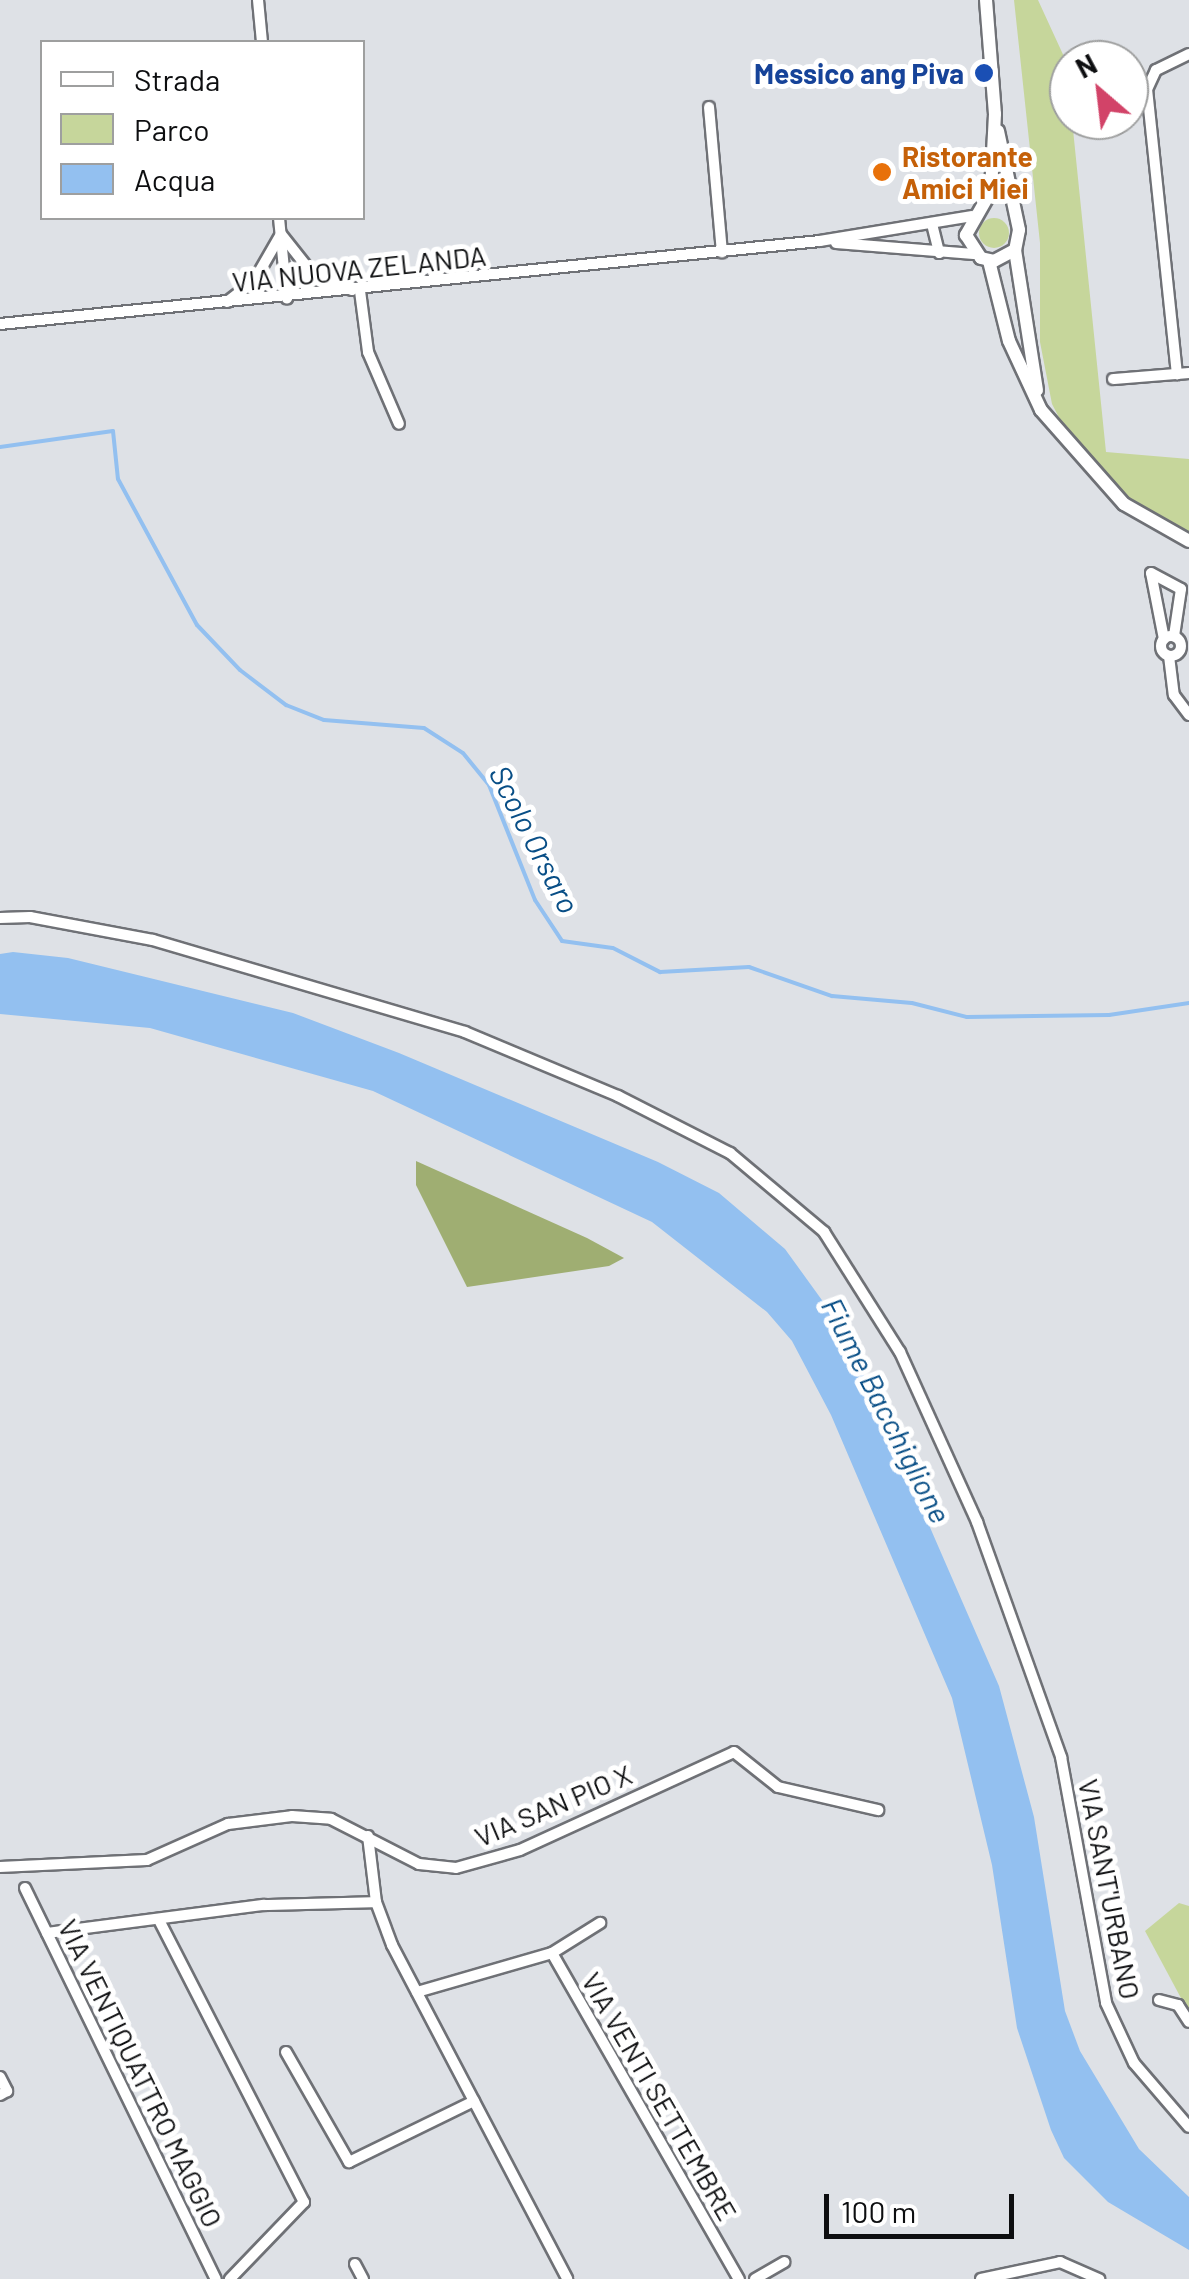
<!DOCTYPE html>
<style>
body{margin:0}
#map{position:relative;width:1189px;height:2279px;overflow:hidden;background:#dee1e6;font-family:Barlow,sans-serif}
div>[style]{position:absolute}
.green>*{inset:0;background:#c6d69b}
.round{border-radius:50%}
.forest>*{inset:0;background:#9fae72}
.water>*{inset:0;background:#93c0f0}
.stream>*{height:4px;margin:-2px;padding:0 2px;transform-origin:2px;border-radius:2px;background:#93c0f0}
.roads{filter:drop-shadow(2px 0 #6f7176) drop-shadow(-2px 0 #6f7176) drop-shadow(0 2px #6f7176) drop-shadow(0 -2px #6f7176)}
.minor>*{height:10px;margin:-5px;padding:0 5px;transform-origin:5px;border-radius:5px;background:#fff}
.minor>.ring{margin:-5px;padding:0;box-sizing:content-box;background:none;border:10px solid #fff;border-radius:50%}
.tertiary>*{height:12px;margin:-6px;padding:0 6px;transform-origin:6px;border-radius:6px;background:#fff}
.dots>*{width:28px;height:28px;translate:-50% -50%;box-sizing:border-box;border:5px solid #fff;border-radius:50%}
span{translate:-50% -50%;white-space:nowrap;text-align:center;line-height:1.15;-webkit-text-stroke:10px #fff;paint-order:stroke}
.transit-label{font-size:28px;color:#164399;font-weight:700}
.right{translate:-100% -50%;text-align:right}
.food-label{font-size:28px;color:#c56008;font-weight:700}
.left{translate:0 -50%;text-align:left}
.street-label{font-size:28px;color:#0d0e10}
.water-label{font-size:30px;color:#084e86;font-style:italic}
.legend{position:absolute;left:40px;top:40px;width:325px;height:180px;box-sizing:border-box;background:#fff;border:2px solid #9e9f9f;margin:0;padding:12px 18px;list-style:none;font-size:30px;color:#0d0e10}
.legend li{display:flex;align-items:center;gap:20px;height:50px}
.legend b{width:50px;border:2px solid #9e9f9f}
.north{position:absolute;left:1049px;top:40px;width:100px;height:100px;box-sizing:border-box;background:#fff;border:2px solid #9e9f9f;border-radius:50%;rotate:332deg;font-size:28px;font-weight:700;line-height:40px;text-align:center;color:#0d0e10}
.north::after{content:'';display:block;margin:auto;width:35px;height:45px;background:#d24368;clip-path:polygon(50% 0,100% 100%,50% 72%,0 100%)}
.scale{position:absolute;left:824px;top:2194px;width:190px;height:45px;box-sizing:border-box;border:5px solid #0d0e10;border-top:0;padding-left:12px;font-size:30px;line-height:35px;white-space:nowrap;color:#0d0e10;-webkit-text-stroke:8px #fff;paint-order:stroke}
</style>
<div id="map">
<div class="green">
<i style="clip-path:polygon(1014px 0,1038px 0,1066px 61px,1106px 452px,1189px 459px,1189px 542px,1153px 527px,1090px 477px,1052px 404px,1040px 342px,1040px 243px)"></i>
<i class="round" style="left:979px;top:218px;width:30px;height:30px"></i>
<i style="clip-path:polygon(1179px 1903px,1189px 1906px,1189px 2013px,1145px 1931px)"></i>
</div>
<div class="forest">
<i style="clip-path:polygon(416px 1161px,587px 1238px,624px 1258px,609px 1266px,467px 1287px,416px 1185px)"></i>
</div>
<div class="water">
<i style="clip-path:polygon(13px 952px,68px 958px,293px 1013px,399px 1053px,658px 1162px,719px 1193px,785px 1249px,845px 1332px,999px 1686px,1034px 1817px,1065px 2011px,1080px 2051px,1139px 2149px,1189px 2197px,1189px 2250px,1108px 2202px,1064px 2158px,1051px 2130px,1017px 2028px,992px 1865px,952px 1698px,831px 1415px,792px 1341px,767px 1312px,652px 1222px,373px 1091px,150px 1028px,0 1014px,0 954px)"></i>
</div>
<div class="stream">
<i style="left:0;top:447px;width:114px;rotate:-8.1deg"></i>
<i style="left:113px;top:431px;width:48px;rotate:84.1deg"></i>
<i style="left:118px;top:479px;width:166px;rotate:61.6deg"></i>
<i style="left:197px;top:625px;width:62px;rotate:46.3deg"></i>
<i style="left:240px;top:670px;width:58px;rotate:37.3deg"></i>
<i style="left:286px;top:705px;width:41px;rotate:21.5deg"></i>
<i style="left:324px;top:720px;width:100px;rotate:4.6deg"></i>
<i style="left:424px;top:728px;width:46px;rotate:32.7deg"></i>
<i style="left:463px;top:753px;width:41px;rotate:50.9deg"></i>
<i style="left:489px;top:785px;width:124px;rotate:68.2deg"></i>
<i style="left:535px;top:900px;width:49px;rotate:56.6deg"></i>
<i style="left:562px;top:941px;width:51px;rotate:7.8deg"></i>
<i style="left:613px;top:948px;width:53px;rotate:27.1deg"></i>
<i style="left:660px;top:972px;width:89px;rotate:-3.2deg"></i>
<i style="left:749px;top:967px;width:88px;rotate:19.3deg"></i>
<i style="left:832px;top:996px;width:80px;rotate:5deg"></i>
<i style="left:912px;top:1003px;width:57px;rotate:14.3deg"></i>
<i style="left:967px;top:1017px;width:142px;rotate:-0.8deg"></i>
<i style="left:1109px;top:1015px;width:81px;rotate:-8.5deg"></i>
</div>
<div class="roads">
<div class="minor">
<i style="left:258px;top:0;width:42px;rotate:84.6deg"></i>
<i style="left:1189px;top:54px;width:37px;rotate:154deg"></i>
<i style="left:1156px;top:70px;width:21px;rotate:115deg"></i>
<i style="left:1147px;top:89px;width:287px;rotate:84deg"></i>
<i style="left:1177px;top:374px;width:12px;rotate:-5deg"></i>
<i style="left:709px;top:107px;width:146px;rotate:84.9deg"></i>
<i style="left:279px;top:218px;width:81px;rotate:84.4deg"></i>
<i style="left:932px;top:224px;width:30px;rotate:76deg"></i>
<i style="left:281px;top:234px;width:48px;rotate:51.7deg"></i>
<i style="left:311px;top:272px;width:45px;rotate:23.7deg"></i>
<i style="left:836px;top:243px;width:138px;rotate:4.6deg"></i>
<i style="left:360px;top:291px;width:62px;rotate:82.5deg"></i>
<i style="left:368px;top:352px;width:78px;rotate:66.7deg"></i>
<i style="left:227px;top:302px;width:34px;rotate:-38deg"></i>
<i style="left:254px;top:281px;width:54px;rotate:-60.1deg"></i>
<i style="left:0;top:324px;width:824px;rotate:-5.78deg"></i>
<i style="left:820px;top:241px;width:154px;rotate:-9.3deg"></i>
<i style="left:1113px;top:379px;width:64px;rotate:-4.5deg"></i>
<i class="ring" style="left:1161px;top:636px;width:10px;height:10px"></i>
<i style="left:1164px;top:639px;width:67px;rotate:-101.1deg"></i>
<i style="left:1151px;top:573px;width:34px;rotate:28deg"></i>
<i style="left:1181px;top:589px;width:48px;rotate:98.5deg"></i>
<i style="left:1169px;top:656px;width:39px;rotate:83deg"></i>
<i style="left:1174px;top:695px;width:25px;rotate:53deg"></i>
<i style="left:0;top:918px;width:30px;rotate:-2deg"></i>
<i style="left:30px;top:917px;width:125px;rotate:10.6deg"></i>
<i style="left:153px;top:940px;width:325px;rotate:16.4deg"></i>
<i style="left:465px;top:1032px;width:166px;rotate:22.7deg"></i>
<i style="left:618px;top:1096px;width:126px;rotate:27deg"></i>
<i style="left:730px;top:1153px;width:123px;rotate:40deg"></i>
<i style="left:824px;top:1232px;width:142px;rotate:57.7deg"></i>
<i style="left:900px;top:1352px;width:187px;rotate:65.6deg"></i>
<i style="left:977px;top:1522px;width:250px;rotate:70.3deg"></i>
<i style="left:1061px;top:1757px;width:250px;rotate:79.6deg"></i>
<i style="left:1106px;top:2003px;width:66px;rotate:65deg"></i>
<i style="left:1134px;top:2063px;width:84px;rotate:49.3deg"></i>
<i style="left:368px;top:1836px;width:66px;rotate:83.1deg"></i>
<i style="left:376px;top:1902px;width:46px;rotate:69.6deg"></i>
<i style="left:392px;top:1945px;width:377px;rotate:62.3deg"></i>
<i style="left:0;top:1867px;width:147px;rotate:-2.7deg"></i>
<i style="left:147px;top:1860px;width:89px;rotate:-24deg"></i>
<i style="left:228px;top:1824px;width:64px;rotate:-7.1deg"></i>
<i style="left:292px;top:1816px;width:39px;rotate:4deg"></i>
<i style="left:331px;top:1819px;width:99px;rotate:27.1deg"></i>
<i style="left:419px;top:1864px;width:37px;rotate:6deg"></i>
<i style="left:456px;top:1868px;width:66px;rotate:-15.7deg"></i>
<i style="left:520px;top:1850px;width:235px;rotate:-24.6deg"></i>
<i style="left:734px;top:1752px;width:56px;rotate:38.5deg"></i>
<i style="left:778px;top:1787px;width:103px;rotate:13deg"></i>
<i style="left:25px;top:1888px;width:435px;rotate:64deg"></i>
<i style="left:160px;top:1922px;width:315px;rotate:62.8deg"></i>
<i style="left:304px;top:2202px;width:107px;rotate:133.9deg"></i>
<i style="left:47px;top:1933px;width:219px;rotate:-7.4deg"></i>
<i style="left:264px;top:1905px;width:112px;rotate:-1.5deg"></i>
<i style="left:552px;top:1953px;width:376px;rotate:60.2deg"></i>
<i style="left:417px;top:1992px;width:141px;rotate:-16.1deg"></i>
<i style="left:552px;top:1953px;width:57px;rotate:-32deg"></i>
<i style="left:1159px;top:2000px;width:20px;rotate:15deg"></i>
<i style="left:1178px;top:2005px;width:20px;rotate:57deg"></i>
<i style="left:286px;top:2052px;width:127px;rotate:60.2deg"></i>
<i style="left:349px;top:2162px;width:139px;rotate:-26deg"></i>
<i style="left:0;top:2077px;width:16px;rotate:63deg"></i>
<i style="left:7px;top:2091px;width:8px;rotate:150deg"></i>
<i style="left:355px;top:2264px;width:17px;rotate:62deg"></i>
<i style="left:755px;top:2279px;width:34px;rotate:-30deg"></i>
<i style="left:981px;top:2279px;width:81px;rotate:-12.1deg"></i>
<i style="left:1060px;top:2262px;width:43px;rotate:23.6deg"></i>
</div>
<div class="tertiary">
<i style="left:986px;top:0;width:114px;rotate:85.5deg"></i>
<i style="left:995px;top:114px;width:77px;rotate:93deg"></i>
<i style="left:991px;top:191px;width:51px;rotate:119.6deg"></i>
<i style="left:966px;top:235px;width:27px;rotate:57deg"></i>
<i style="left:981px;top:258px;width:13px;rotate:13deg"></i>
<i style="left:994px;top:261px;width:24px;rotate:-28deg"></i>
<i style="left:998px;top:131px;width:101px;rotate:78deg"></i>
<i style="left:1019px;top:230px;width:20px;rotate:101deg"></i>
<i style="left:1015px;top:250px;width:142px;rotate:81.1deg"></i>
<i style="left:989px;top:261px;width:82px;rotate:76deg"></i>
<i style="left:1009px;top:341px;width:76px;rotate:65.1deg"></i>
<i style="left:1041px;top:410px;width:125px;rotate:48.6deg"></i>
<i style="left:1124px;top:504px;width:75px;rotate:29.6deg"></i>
</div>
</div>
<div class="dots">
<i style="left:984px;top:73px;background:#1a4fb4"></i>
<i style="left:882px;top:172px;background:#e8710a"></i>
</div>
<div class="transit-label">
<span class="right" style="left:964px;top:73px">Messico ang Piva</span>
</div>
<div class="food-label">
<span class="left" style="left:902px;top:172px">Ristorante<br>Amici Miei</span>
</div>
<div class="street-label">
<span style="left:359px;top:268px;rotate:-6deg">VIA NUOVA ZELANDA</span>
<span style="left:553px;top:1805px;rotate:-23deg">VIA SAN PIO X</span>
<span style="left:1110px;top:1889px;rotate:79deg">VIA SANT'URBANO</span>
<span style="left:141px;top:2073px;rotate:64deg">VIA VENTIQUATTRO MAGGIO</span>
<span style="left:660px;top:2096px;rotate:60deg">VIA VENTI SETTEMBRE</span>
</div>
<div class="water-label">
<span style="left:535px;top:839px;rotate:63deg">Scolo Orsaro</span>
<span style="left:887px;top:1410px;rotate:63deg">Fiume Bacchiglione</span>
</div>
<ul class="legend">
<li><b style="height:12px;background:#fff"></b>Strada</li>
<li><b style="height:28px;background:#c6d69b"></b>Parco</li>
<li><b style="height:28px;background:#93c0f0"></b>Acqua</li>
</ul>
<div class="north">N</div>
<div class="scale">100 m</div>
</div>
